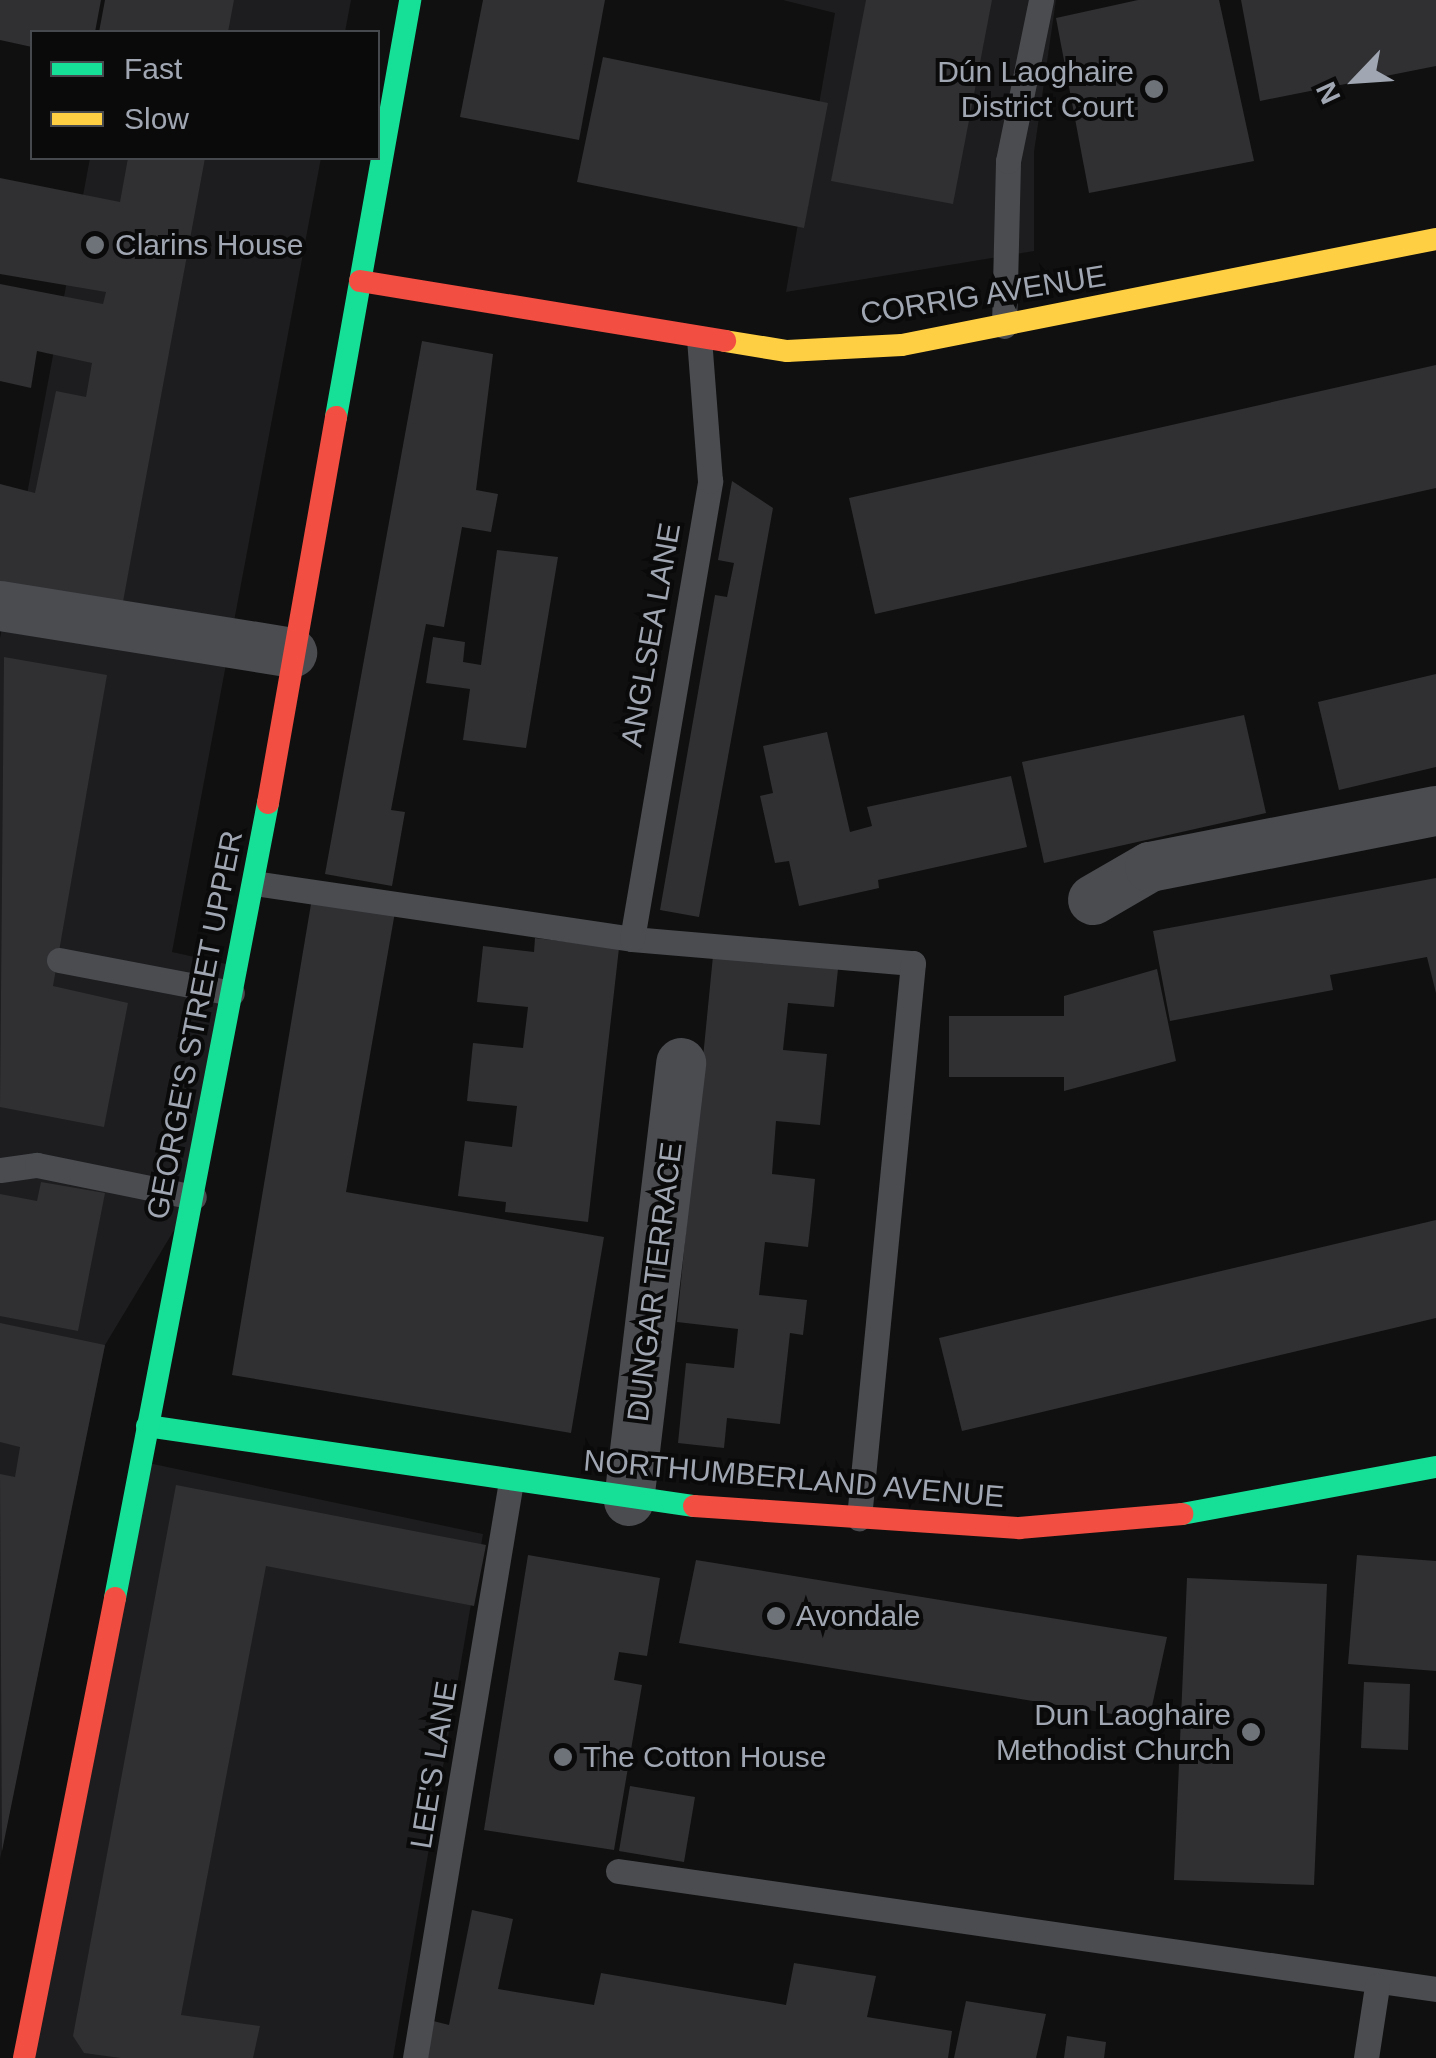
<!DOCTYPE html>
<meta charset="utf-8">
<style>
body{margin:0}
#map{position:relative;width:1436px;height:2058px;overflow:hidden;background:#101010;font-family:Arial,sans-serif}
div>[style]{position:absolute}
.built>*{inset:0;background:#1d1d1f}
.building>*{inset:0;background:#303033}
.lane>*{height:25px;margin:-12.5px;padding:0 12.5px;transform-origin:12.5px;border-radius:12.5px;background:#4a4c50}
.street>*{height:50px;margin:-25px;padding:0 25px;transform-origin:25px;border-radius:25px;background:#4a4c50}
.fast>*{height:22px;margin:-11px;padding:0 11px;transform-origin:11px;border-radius:11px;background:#16e098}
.slow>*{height:22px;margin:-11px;padding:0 11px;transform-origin:11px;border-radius:11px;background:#ffcf43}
.jam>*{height:22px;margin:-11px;padding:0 11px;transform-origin:11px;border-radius:11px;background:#f24e42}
.dots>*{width:28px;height:28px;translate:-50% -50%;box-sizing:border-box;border:5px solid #0a0a0b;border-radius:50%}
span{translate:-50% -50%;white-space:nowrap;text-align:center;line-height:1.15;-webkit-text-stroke:8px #0a0a0b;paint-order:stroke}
.poi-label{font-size:30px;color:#a0a7b2}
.right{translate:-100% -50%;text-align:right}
.left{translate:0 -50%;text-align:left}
.street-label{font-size:30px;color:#a0a7b2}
.legend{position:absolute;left:30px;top:30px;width:350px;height:130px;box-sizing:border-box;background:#0a0a0b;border:2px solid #46494e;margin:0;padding:12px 18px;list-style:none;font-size:30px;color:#a0a7b2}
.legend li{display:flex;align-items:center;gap:20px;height:50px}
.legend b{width:50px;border:2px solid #46494e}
.north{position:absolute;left:1306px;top:30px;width:100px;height:100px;-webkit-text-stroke:8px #0a0a0b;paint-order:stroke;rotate:245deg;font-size:28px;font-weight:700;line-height:40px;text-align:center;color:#a0a7b2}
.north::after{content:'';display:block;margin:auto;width:35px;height:45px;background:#a0a7b2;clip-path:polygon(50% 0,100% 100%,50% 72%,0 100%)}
</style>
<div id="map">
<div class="built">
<i style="clip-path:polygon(119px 0,351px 0,345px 32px,113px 32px)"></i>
<i style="clip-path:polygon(783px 0,1056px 0,1034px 152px,1034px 251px,786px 292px,835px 13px)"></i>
<i style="clip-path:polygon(90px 158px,321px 158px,172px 952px,240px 967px,194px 1197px,105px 1345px,0 1859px,0 638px)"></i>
<i style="clip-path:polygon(139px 1461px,483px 1534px,393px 2058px,32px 2058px)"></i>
</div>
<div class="building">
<i style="clip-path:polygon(0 0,101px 0,95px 32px,32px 32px,32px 47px,0 40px)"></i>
<i style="clip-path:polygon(105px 0,234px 0,228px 32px,99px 32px)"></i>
<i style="clip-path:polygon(483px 0,605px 0,579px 140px,460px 117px)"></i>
<i style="clip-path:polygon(866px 0,992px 0,953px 204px,831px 181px)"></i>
<i style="clip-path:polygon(1138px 0,1219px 0,1254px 161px,1089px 193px,1056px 18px)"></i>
<i style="clip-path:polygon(1241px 0,1436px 0,1436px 66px,1260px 101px)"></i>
<i style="clip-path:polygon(603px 57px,828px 103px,804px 228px,577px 182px)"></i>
<i style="clip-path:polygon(128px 158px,205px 158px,122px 607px,0 582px,0 484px,35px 493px,56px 391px,86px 397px,92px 363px,37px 351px,31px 388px,0 381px,0 284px,103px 304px,106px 292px,0 274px,0 178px,120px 202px)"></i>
<i style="clip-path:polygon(422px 341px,493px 354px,476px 490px,498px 494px,491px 532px,462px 527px,444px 627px,426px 624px,391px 810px,405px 812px,392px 886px,325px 874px)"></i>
<i style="clip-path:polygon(1436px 365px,1436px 488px,875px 614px,849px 498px)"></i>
<i style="clip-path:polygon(732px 481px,773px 508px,699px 917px,660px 910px,715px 595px,727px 597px,734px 563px,718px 560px)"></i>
<i style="clip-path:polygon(497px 550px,558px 557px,526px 748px,463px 740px,470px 689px,426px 683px,433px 637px,465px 642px,463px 662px,481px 665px)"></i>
<i style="clip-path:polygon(4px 657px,107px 675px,53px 986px,128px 1003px,104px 1127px,0 1107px)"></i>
<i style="clip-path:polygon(1436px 674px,1436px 767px,1339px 790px,1318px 702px)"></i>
<i style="clip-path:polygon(1244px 715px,1266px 813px,1044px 863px,1022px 762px)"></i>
<i style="clip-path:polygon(827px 732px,850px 832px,872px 826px,867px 807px,1011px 776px,1027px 847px,878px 880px,879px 888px,799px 906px,789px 861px,775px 863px,760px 796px,773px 793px,763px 746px)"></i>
<i style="clip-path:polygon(1436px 878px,1436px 993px,1427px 957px,1330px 975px,1333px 990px,1170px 1021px,1153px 931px)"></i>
<i style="clip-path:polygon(312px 898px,395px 912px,346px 1192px,604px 1237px,571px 1433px,232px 1375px)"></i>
<i style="clip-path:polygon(535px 938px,619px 948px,588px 1222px,505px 1212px,506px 1202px,458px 1196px,465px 1141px,512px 1147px,517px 1106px,467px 1101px,473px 1043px,523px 1048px,528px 1007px,477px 1002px,483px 946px,534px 952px)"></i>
<i style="clip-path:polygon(713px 956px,838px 969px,834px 1007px,788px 1003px,783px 1050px,827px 1054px,820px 1125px,776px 1121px,772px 1174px,815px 1179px,812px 1212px,808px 1247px,765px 1242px,759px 1295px,807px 1300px,803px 1335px,790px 1333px,780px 1424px,727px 1418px,724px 1448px,678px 1443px,686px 1363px,734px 1368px,738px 1329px,677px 1322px)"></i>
<i style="clip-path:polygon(1157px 969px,1176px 1061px,1064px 1091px,1064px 1077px,949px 1077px,949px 1016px,1064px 1016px,1064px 996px)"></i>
<i style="clip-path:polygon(41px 1182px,105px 1193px,78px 1331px,0 1316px,0 1194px,37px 1201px)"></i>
<i style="clip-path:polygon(1436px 1220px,1436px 1318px,962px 1431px,939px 1338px)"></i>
<i style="clip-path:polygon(0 1323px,105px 1345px,2px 1851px,0 1474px,15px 1477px,20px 1447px,0 1442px)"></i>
<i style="clip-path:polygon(176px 1485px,486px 1545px,474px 1606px,266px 1566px,181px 2015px,260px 2026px,253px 2058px,121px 2058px,84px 2053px,73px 2036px)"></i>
<i style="clip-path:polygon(528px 1555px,660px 1578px,647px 1656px,619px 1652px,614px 1680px,642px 1685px,614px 1850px,484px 1830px)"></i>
<i style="clip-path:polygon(1357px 1555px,1436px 1561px,1436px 1671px,1348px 1664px)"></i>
<i style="clip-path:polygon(696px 1560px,1167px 1637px,1149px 1720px,679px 1643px)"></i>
<i style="clip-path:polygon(1187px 1578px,1327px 1584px,1314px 1885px,1174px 1880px)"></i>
<i style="clip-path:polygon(1364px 1682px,1410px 1684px,1408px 1750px,1361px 1748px)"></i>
<i style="clip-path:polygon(630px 1786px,695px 1797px,684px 1862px,619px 1851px)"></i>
<i style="clip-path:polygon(472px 1910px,513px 1919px,498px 1989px,594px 2005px,601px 1973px,786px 2005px,794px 1963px,876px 1976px,867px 2017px,952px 2031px,948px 2058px,426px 2058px,433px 2021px,449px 2025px)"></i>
<i style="clip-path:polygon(966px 2001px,1046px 2014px,1036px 2058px,954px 2058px)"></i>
<i style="clip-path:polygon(1067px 2036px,1106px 2042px,1104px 2058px,1064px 2058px)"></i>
</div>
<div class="lane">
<i style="left:1004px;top:326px;width:165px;rotate:-88.6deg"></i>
<i style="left:1008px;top:161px;width:164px;rotate:-78.4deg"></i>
<i style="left:254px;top:883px;width:382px;rotate:8.4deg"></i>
<i style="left:632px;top:939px;width:282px;rotate:4.9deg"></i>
<i style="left:913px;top:963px;width:558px;rotate:95.56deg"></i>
<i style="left:632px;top:939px;width:465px;rotate:-80.3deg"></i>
<i style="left:710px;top:481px;width:142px;rotate:-94.4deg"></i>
<i style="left:59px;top:960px;width:176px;rotate:10.8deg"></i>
<i style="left:0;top:1170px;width:37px;rotate:-8deg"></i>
<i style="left:37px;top:1165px;width:160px;rotate:11.5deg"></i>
<i style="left:618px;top:1871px;width:826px;rotate:8.21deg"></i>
<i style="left:415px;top:2058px;width:585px;rotate:-80.55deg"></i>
<i style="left:1366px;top:2058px;width:73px;rotate:-81.3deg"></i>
</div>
<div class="street">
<i style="left:0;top:606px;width:296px;rotate:9.1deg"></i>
<i style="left:1093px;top:900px;width:66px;rotate:-30.1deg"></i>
<i style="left:1150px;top:867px;width:291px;rotate:-11.1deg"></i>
<i style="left:629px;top:1501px;width:441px;rotate:-83.2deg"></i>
</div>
<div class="fast">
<i style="left:336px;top:417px;width:424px;rotate:-79.9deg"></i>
<i style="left:147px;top:1426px;width:553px;rotate:8.32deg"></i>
<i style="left:1182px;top:1514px;width:258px;rotate:-10.5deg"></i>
<i style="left:115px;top:1598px;width:810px;rotate:-79.11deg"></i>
</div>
<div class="slow">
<i style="left:725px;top:341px;width:63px;rotate:9.2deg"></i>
<i style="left:787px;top:351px;width:115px;rotate:-3deg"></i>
<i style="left:902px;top:345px;width:544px;rotate:-11.23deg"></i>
</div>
<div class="jam">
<i style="left:360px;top:281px;width:370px;rotate:9.3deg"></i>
<i style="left:268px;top:803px;width:392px;rotate:-80deg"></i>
<i style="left:694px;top:1506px;width:326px;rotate:3.9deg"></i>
<i style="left:1019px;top:1528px;width:164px;rotate:-4.9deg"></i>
<i style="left:24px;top:2058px;width:469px;rotate:-78.8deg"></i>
</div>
<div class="dots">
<i style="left:1154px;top:89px;background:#6e7279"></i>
<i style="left:95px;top:245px;background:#6e7279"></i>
<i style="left:776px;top:1616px;background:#6e7279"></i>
<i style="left:1251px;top:1732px;background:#6e7279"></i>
<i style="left:563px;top:1757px;background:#6e7279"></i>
</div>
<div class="poi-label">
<span class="right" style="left:1134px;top:89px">Dún Laoghaire<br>District Court</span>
<span class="left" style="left:115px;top:245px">Clarins House</span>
<span class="left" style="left:796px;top:1616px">Avondale</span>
<span class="right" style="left:1231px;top:1732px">Dun Laoghaire<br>Methodist Church</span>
<span class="left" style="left:583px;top:1757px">The Cotton House</span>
</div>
<div class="street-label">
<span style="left:983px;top:295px;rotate:-9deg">CORRIG AVENUE</span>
<span style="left:651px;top:635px;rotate:-80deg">ANGLSEA LANE</span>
<span style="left:195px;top:1025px;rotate:-79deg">GEORGE'S STREET UPPER</span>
<span style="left:655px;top:1282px;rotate:-83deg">DUNGAR TERRACE</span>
<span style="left:794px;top:1479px;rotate:5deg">NORTHUMBERLAND AVENUE</span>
<span style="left:434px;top:1765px;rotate:-81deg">LEE'S LANE</span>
</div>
<ul class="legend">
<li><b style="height:12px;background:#16e098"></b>Fast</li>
<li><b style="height:12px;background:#ffcf43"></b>Slow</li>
</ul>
<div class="north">N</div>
</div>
